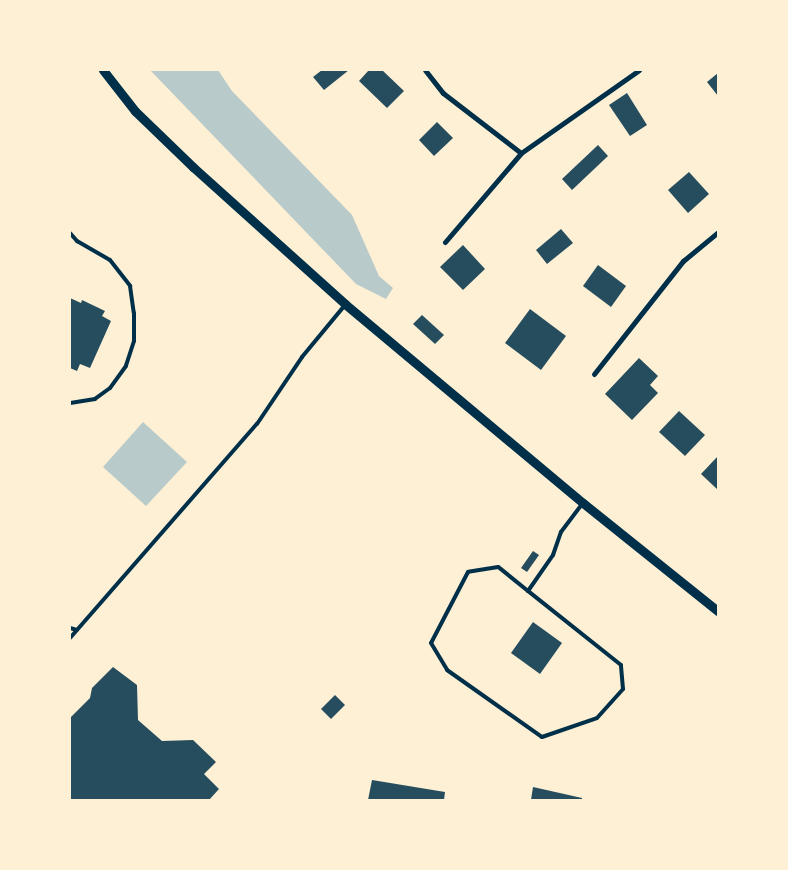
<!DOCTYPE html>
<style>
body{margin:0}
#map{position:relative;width:788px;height:870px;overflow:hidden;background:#fdf0d5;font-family:"Golos Text",sans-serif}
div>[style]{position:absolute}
.green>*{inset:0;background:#b9caca}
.building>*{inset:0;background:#264d5e}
.service>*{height:4px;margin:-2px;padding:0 2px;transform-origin:2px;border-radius:2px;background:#003049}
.minor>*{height:5px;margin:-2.5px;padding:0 2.5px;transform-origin:2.5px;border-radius:2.5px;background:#003049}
.tertiary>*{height:9px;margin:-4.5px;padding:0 4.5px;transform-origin:4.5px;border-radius:4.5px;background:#003049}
span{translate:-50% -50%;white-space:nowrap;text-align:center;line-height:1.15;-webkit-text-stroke:4px #fdf0d5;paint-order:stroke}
.frame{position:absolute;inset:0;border:71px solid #fdf0d5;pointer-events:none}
</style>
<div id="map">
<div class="green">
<i style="clip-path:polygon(150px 70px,218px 70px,232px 91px,352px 215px,379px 276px,393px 288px,386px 299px,356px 284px)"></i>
<i style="clip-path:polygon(143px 422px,187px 462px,146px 506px,103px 467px)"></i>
</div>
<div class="building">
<i style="clip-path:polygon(322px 70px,349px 70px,324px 90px,313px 77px)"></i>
<i style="clip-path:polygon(369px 70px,382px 70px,404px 91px,387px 108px,359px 81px)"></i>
<i style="clip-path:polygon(718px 73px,718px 96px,707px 82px)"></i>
<i style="clip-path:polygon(627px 93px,647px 125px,630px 136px,609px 105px)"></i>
<i style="clip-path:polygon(437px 122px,453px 138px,434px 156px,419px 140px)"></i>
<i style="clip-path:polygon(598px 145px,608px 156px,572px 190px,562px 179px)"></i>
<i style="clip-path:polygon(689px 172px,709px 194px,688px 213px,668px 190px)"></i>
<i style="clip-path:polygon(561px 229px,573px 243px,547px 264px,536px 250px)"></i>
<i style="clip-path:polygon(463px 245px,485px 269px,463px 290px,440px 267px)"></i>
<i style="clip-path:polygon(598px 265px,626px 286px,611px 307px,583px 286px)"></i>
<i style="clip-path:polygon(70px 298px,81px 303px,82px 300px,105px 311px,102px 316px,111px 321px,90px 368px,80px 364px,77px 371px,70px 368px)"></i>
<i style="clip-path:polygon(530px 309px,566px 336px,541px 370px,505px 343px)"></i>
<i style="clip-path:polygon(422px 315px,444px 335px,435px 344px,413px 324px)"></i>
<i style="clip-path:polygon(639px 358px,658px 376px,650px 385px,658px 393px,632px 420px,605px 394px)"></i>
<i style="clip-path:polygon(679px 411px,705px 435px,685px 456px,659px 432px)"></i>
<i style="clip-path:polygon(718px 456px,718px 490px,701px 474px)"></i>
<i style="clip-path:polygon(533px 551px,539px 555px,527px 572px,521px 568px)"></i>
<i style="clip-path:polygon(533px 622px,562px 643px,540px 674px,511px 653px)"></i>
<i style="clip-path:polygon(113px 667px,137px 685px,138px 720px,162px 741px,193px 740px,216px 762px,204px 774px,219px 789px,209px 800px,70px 800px,70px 718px,90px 698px,92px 688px)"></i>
<i style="clip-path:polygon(335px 695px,345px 705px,331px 719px,321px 709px)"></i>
<i style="clip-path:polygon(372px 780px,445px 792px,444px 800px,368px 800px)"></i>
<i style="clip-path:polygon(533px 787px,582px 798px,582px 800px,531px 800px)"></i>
</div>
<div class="service">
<i style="left:70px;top:233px;width:11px;rotate:49deg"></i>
<i style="left:77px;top:241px;width:38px;rotate:30deg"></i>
<i style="left:110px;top:260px;width:33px;rotate:52deg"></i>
<i style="left:130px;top:286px;width:27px;rotate:82deg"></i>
<i style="left:134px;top:313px;width:28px;rotate:90deg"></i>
<i style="left:134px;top:341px;width:26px;rotate:108deg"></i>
<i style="left:126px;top:366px;width:27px;rotate:126deg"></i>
<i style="left:110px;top:388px;width:19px;rotate:144deg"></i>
<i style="left:95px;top:399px;width:25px;rotate:171deg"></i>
<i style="left:528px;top:591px;width:38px;rotate:-141deg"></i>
<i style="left:498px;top:567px;width:30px;rotate:171deg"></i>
<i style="left:468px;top:572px;width:80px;rotate:117.5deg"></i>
<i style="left:431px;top:643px;width:31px;rotate:59deg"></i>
<i style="left:447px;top:670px;width:116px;rotate:35.2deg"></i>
<i style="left:542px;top:737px;width:58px;rotate:-19.1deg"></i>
<i style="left:597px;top:718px;width:39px;rotate:-48deg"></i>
<i style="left:623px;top:689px;width:24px;rotate:-95deg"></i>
<i style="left:621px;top:665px;width:119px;rotate:-141.5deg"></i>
<i style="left:528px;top:591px;width:44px;rotate:-55.2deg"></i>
<i style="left:553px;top:555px;width:24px;rotate:-71deg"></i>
<i style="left:561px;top:532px;width:36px;rotate:-53deg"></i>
<i style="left:70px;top:628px;width:7px;rotate:16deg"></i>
<i style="left:70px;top:638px;width:284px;rotate:-48.9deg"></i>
<i style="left:257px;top:424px;width:81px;rotate:-56.1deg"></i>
<i style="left:302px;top:357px;width:67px;rotate:-50.4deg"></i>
</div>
<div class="minor">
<i style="left:425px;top:70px;width:29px;rotate:52deg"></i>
<i style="left:443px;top:93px;width:98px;rotate:37.6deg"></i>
<i style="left:445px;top:242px;width:117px;rotate:-49.5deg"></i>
<i style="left:521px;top:153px;width:144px;rotate:-35.1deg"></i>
<i style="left:594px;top:374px;width:144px;rotate:-51.8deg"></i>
<i style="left:683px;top:261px;width:45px;rotate:-39.6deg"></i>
</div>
<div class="tertiary">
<i style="left:103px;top:70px;width:52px;rotate:52deg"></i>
<i style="left:135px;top:111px;width:81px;rotate:44deg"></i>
<i style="left:193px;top:167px;width:205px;rotate:42deg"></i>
<i style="left:345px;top:304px;width:310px;rotate:39.9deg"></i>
<i style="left:583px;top:503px;width:173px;rotate:38.7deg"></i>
</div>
<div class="frame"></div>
</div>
